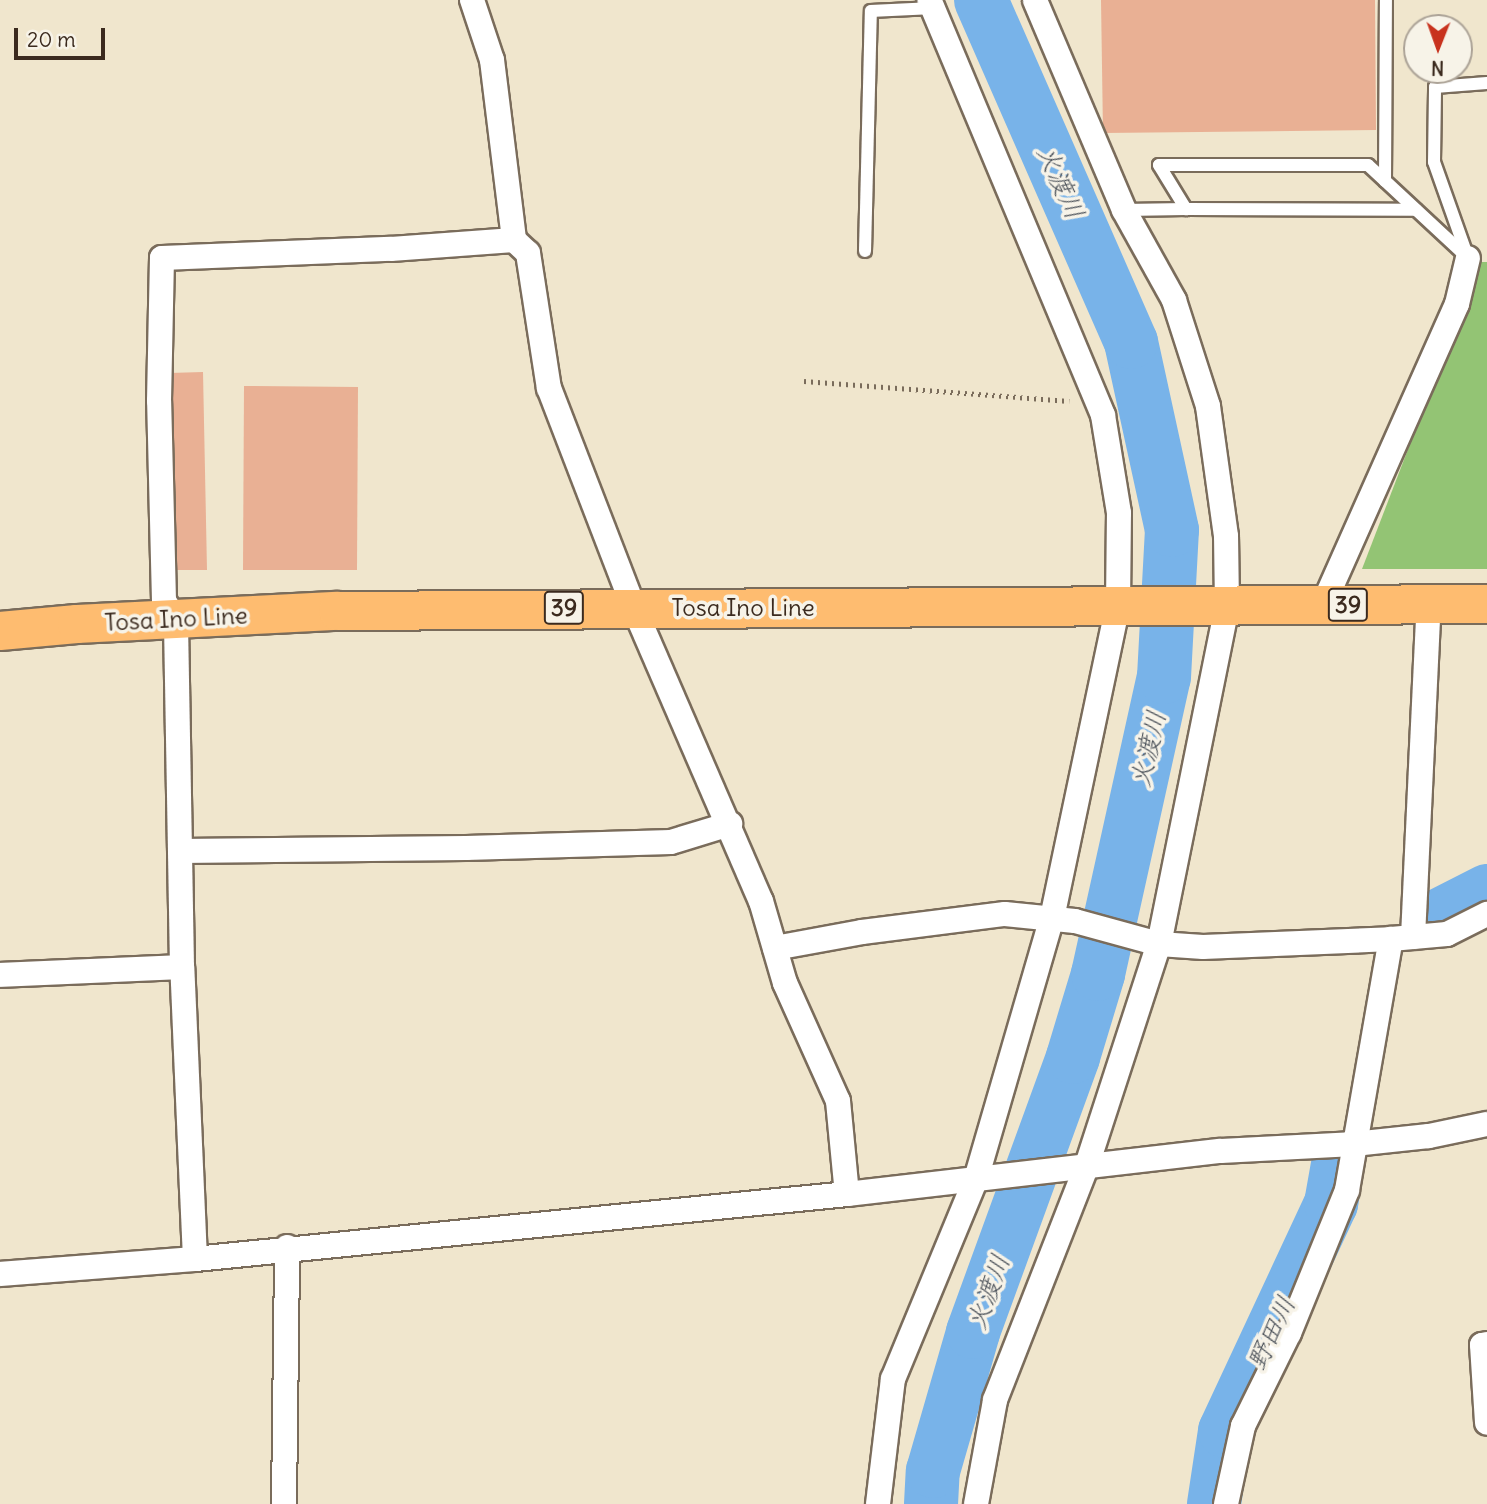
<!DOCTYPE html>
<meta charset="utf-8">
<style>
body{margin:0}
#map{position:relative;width:1487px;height:1504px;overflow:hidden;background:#f0e6cd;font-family:Delius,"Klee One",sans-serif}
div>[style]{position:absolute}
.green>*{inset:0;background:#93c474}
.river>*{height:54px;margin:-27px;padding:0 27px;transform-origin:27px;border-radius:27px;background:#78b3e9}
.building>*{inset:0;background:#e9b094}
.path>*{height:4.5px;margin-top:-2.25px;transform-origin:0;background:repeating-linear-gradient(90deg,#7a6c5b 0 2px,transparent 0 7px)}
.roads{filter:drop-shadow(2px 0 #7a6c5b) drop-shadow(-2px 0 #7a6c5b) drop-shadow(0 2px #7a6c5b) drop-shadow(0 -2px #7a6c5b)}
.service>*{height:12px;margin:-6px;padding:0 6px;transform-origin:6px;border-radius:6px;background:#fff}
.minor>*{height:24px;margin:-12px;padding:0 12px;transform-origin:12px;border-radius:12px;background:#fff}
.primary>*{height:38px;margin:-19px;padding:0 19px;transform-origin:19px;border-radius:19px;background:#febc70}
span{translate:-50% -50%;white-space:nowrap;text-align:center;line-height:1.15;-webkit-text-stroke:7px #f7f3e8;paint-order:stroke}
.shield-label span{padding:2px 5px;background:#f7f3e8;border:2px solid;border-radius:5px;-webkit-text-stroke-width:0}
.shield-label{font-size:23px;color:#3b2a1e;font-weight:700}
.street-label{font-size:24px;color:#3b2a1e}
.water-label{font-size:26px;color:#4d535b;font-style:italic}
.north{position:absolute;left:1403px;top:14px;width:70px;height:70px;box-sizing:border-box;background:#f7f3e8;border:2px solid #aca397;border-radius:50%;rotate:181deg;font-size:19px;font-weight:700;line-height:28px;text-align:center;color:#3b2a1e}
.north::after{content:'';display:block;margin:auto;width:24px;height:32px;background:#c8321e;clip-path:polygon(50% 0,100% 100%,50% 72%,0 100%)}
.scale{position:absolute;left:14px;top:28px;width:91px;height:32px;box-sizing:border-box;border:4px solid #3b2a1e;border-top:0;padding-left:9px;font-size:21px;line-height:24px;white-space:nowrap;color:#3b2a1e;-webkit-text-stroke:5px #f7f3e8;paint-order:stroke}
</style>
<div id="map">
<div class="green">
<i style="clip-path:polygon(1480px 262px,1487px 262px,1487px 569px,1362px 569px)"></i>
</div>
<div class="river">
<i style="left:1430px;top:920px;width:64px;rotate:-27deg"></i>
<i style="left:931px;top:1504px;width:33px;rotate:-87deg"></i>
<i style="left:933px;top:1471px;width:145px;rotate:-73.9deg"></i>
<i style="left:973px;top:1332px;width:293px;rotate:-70deg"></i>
<i style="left:1073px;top:1057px;width:87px;rotate:-73.2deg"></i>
<i style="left:1098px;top:974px;width:304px;rotate:-77.5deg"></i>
<i style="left:1164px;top:677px;width:147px;rotate:-86.9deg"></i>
<i style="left:1172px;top:530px;width:192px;rotate:-102.3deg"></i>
<i style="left:1131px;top:342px;width:373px;rotate:-113.7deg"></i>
<i style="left:1214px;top:1504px;width:74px;rotate:-81.4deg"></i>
<i style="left:1225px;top:1431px;width:251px;rotate:-65deg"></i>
<i style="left:1331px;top:1204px;width:40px;rotate:-80deg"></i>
</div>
<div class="building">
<i style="clip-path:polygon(1101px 0,1375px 0,1376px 130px,1103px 133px)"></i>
<i style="clip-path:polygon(203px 372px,207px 570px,173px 570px,169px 373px)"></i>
<i style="clip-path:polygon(244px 386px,358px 387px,357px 570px,243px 570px)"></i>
</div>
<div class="path">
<i style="left:804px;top:381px;width:266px;rotate:4.3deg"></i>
</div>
<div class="roads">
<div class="service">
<i style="left:1159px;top:165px;width:209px"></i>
<i style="left:1368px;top:165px;width:137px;rotate:42.9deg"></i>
<i style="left:1159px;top:165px;width:52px;rotate:58.5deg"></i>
<i style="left:1186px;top:209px;width:230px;rotate:0.2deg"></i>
<i style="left:1385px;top:181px;width:181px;rotate:-89.7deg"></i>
<i style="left:1124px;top:210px;width:62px;rotate:-0.9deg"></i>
<i style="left:865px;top:251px;width:240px;rotate:-88.6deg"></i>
<i style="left:871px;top:11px;width:62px;rotate:-2.8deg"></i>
<i style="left:1467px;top:255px;width:99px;rotate:-109.5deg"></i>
<i style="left:1434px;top:162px;width:75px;rotate:-89.2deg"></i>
<i style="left:1435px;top:87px;width:52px;rotate:-4.4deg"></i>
</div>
<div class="minor">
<i style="left:472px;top:0;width:63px;rotate:71.6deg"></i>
<i style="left:492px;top:60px;width:181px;rotate:83deg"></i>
<i style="left:514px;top:240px;width:19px;rotate:43deg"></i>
<i style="left:528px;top:253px;width:137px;rotate:81.2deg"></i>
<i style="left:549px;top:388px;width:236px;rotate:68.9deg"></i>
<i style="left:634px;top:608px;width:319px;rotate:66.6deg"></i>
<i style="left:761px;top:901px;width:85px;rotate:73.7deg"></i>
<i style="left:785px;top:983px;width:129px;rotate:65.8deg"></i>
<i style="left:838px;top:1101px;width:93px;rotate:84.5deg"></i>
<i style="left:1323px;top:605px;width:329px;rotate:-66deg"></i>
<i style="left:1457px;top:304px;width:47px;rotate:-76.6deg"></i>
<i style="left:180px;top:851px;width:286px;rotate:-0.6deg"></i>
<i style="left:466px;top:848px;width:205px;rotate:-1.7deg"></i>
<i style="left:671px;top:842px;width:62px;rotate:-17deg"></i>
<i style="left:1413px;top:937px;width:334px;rotate:-87.3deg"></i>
<i style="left:775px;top:948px;width:88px;rotate:-10.4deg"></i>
<i style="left:862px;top:932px;width:144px;rotate:-7.2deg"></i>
<i style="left:1005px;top:914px;width:70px;rotate:5.7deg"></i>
<i style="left:1075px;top:921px;width:87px;rotate:15.3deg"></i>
<i style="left:1159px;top:944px;width:44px;rotate:3.9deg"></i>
<i style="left:1203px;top:947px;width:188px;rotate:-2.4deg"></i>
<i style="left:1391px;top:939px;width:56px;rotate:-5.1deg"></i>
<i style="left:1447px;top:934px;width:45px;rotate:-26.6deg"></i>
<i style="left:0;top:975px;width:182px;rotate:-2.5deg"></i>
<i style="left:195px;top:1259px;width:292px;rotate:-92.5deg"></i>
<i style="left:182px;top:967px;width:347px;rotate:-91deg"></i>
<i style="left:176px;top:620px;width:22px;rotate:-122deg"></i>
<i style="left:164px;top:601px;width:200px;rotate:-91.4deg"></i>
<i style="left:159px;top:401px;width:143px;rotate:-88.8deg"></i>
<i style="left:162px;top:258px;width:229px;rotate:-2.3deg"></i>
<i style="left:391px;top:249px;width:123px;rotate:-4.2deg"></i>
<i style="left:0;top:1274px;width:196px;rotate:-4.4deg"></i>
<i style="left:195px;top:1259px;width:655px;rotate:-5.69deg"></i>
<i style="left:847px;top:1194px;width:376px;rotate:-6.6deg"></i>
<i style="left:1221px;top:1151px;width:133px;rotate:-3deg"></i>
<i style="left:1354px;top:1144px;width:75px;rotate:-6.1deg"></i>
<i style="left:1429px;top:1136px;width:59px;rotate:-11.7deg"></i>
<i style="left:1487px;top:1344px;width:5px;rotate:169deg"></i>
<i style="left:1482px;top:1345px;width:78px;rotate:86.3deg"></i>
<i style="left:284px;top:1504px;width:257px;rotate:-89.3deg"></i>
<i style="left:878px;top:1504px;width:126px;rotate:-83.2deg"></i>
<i style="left:893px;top:1379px;width:217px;rotate:-67.5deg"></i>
<i style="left:976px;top:1179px;width:272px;rotate:-73.8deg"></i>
<i style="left:1052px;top:918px;width:319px;rotate:-78.1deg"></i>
<i style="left:1118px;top:606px;width:93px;rotate:-89.4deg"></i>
<i style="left:1119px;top:513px;width:99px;rotate:-99.3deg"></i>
<i style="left:1103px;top:415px;width:450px;rotate:-112.7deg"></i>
<i style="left:976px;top:1504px;width:106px;rotate:-79.6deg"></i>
<i style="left:995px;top:1400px;width:252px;rotate:-68.6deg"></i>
<i style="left:1087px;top:1165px;width:232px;rotate:-72deg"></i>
<i style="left:1159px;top:944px;width:345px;rotate:-78.6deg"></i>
<i style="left:1227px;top:606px;width:70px;rotate:-90.8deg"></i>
<i style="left:1226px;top:536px;width:131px;rotate:-97.9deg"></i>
<i style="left:1208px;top:406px;width:111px;rotate:-107.8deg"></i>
<i style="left:1174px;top:300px;width:103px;rotate:-119.1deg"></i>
<i style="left:1124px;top:210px;width:228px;rotate:-113deg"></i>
<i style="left:1226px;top:1504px;width:80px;rotate:-77.7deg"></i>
<i style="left:1243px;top:1426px;width:104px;rotate:-63.7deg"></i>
<i style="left:1289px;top:1333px;width:154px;rotate:-67.9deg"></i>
<i style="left:1347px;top:1190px;width:255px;rotate:-80.1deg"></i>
</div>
<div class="primary">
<i style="left:0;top:631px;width:77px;rotate:-5.2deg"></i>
<i style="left:77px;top:624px;width:261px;rotate:-2.9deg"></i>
<i style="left:338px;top:611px;width:1149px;rotate:-0.35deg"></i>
</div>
</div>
<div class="shield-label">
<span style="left:1348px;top:605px">39</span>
<span style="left:564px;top:608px">39</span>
</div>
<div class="street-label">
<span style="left:743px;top:608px">Tosa Ino Line</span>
<span style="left:176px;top:619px;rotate:-3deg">Tosa Ino Line</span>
</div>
<div class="water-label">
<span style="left:1061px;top:182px;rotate:66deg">火渡川</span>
<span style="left:1148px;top:749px;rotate:-77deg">火渡川</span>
<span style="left:988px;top:1292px;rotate:-70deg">火渡川</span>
<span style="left:1271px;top:1333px;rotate:-65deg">野田川</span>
</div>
<div class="north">N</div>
<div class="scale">20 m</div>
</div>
